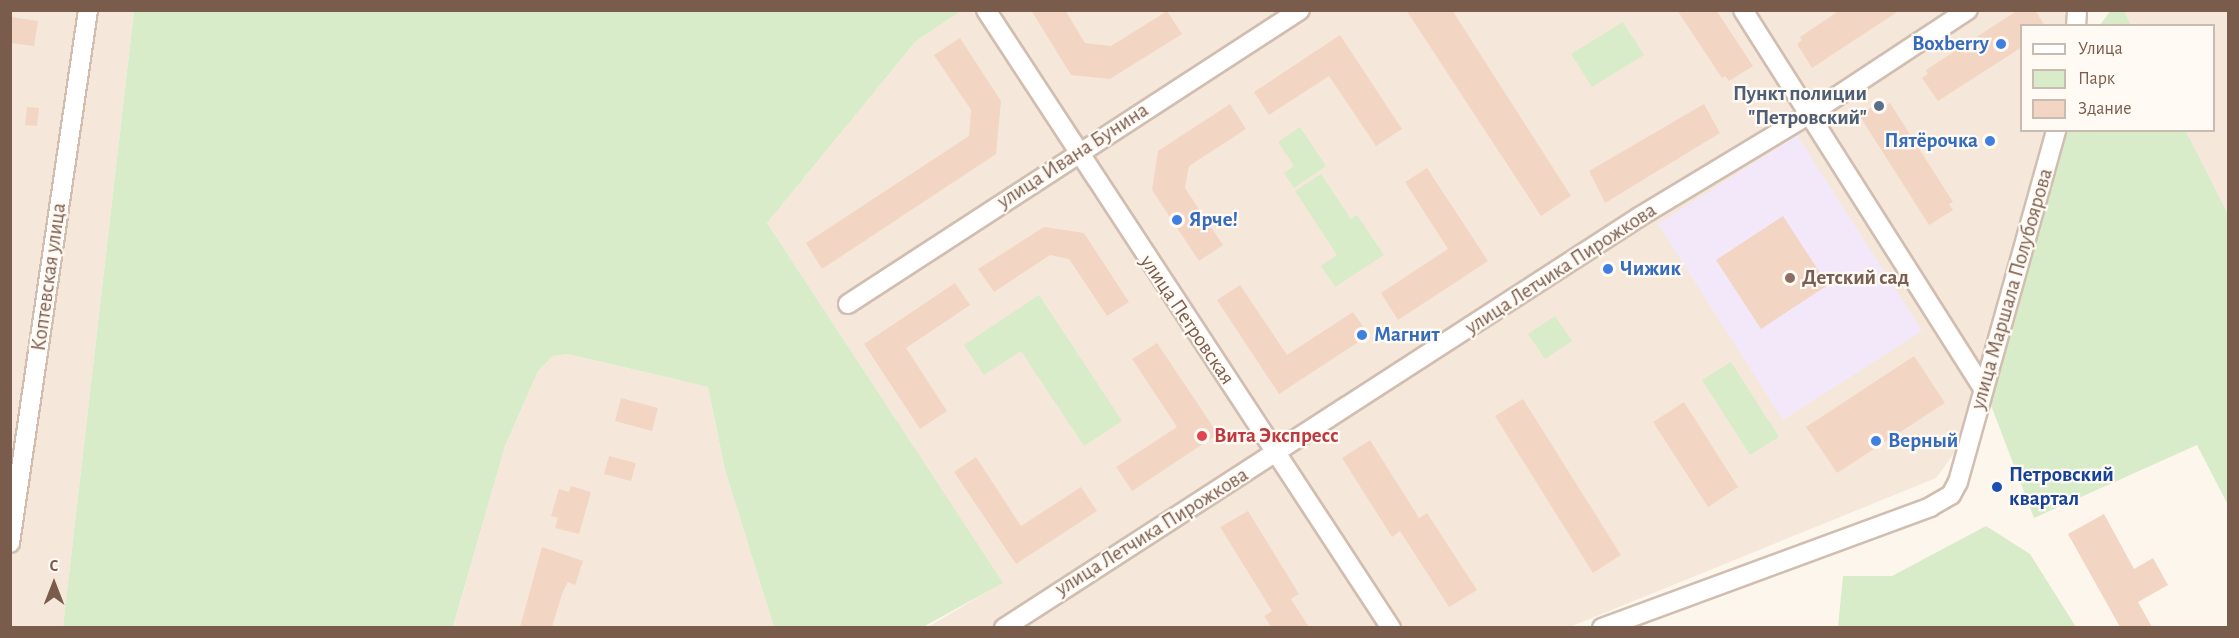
<!DOCTYPE html>
<meta charset="utf-8">
<style>
body{margin:0}
#map{position:relative;width:2239px;height:638px;overflow:hidden;background:#fdf6ec;font-family:"Alegreya Sans",sans-serif}
div>[style]{position:absolute}
.residential>*{inset:0;background:#f5e8da}
.education>*{inset:0;background:#f3e8fa}
.green>*{inset:0;background:#d8ecc9}
.building>*{inset:0;background:#f3d5c3}
.roads{filter:drop-shadow(2px 0 #d1beb0) drop-shadow(-2px 0 #d1beb0) drop-shadow(0 2px #d1beb0) drop-shadow(0 -2px #d1beb0)}
.minor>*{height:18px;margin:-9px;padding:0 9px;transform-origin:9px;border-radius:9px;background:#fff}
.dots>*{width:16px;height:16px;translate:-50% -50%;box-sizing:border-box;border:3px solid #fffaf3;border-radius:50%}
span{translate:-50% -50%;white-space:nowrap;text-align:center;line-height:1.15;-webkit-text-stroke:4.5px #fffaf3;paint-order:stroke}
.shop-label{font-size:21px;color:#366cbe;font-weight:700}
.right{translate:-100% -50%;text-align:right}
.left{translate:0 -50%;text-align:left}
.service-label{font-size:21px;color:#4e5e75;font-weight:700}
.street-label{font-size:21px;color:#7a5c4d}
.education-label{font-size:21px;color:#785e54;font-weight:700}
.health-label{font-size:21px;color:#be3a42;font-weight:700}
.transit-label{font-size:21px;color:#164399;font-weight:700}
.frame{position:absolute;inset:0;border:12px solid #7a5c4d;pointer-events:none}
.legend{position:absolute;left:2020px;top:24px;width:195px;height:108px;box-sizing:border-box;background:#fffaf3;border:2px solid #cabbb1;margin:0;padding:8px 10px;list-style:none;font-size:18px;color:#7a5c4d}
.legend li{display:flex;align-items:center;gap:12px;height:30px}
.legend b{width:30px;border:2px solid #cabbb1}
.north{position:absolute;left:24px;top:554px;width:60px;height:60px;-webkit-text-stroke:4px #fffaf3;paint-order:stroke;rotate:0deg;font-size:16px;font-weight:700;line-height:24px;text-align:center;color:#7a5c4d}
.north::after{content:'';display:block;margin:auto;width:21px;height:27px;background:#7a5c4d;clip-path:polygon(50% 0,100% 100%,50% 72%,0 100%)}
</style>
<div id="map">
<div class="residential">
<i style="clip-path:polygon(2064px 10px,2067px 25px,2022px 26px,2022px 130px,2061px 131px,1984px 387px,1953px 455px,1936px 478px,1570px 627px,928px 627px,1002px 583px,767px 223px,916px 41px,961px 11px)"></i>
<i style="clip-path:polygon(10px 11px,134px 11px,63px 627px,11px 627px)"></i>
<i style="clip-path:polygon(2124px 11px,2228px 11px,2228px 214px,2186px 131px,2214px 130px,2214px 26px,2131px 25px)"></i>
<i style="clip-path:polygon(568px 354px,708px 387px,725px 470px,774px 627px,453px 628px,505px 446px,538px 371px,553px 356px)"></i>
</div>
<div class="education">
<i style="clip-path:polygon(1797px 135px,1922px 331px,1783px 420px,1658px 224px)"></i>
</div>
<div class="green">
<i style="clip-path:polygon(2111px 10px,2124px 11px,2131px 25px,2100px 25px)"></i>
<i style="clip-path:polygon(134px 11px,961px 11px,916px 41px,767px 223px,1003px 583px,923px 627px,774px 627px,725px 470px,708px 387px,568px 354px,553px 356px,538px 371px,505px 446px,453px 627px,63px 627px)"></i>
<i style="clip-path:polygon(1623px 22px,1644px 55px,1592px 87px,1571px 54px)"></i>
<i style="clip-path:polygon(1300px 127px,1326px 166px,1294px 188px,1284px 173px,1294px 166px,1278px 142px)"></i>
<i style="clip-path:polygon(2061px 131px,2186px 131px,2228px 214px,2228px 505px,2197px 445px,2034px 518px,1984px 387px)"></i>
<i style="clip-path:polygon(1321px 174px,1351px 219px,1357px 215px,1384px 255px,1335px 287px,1321px 266px,1337px 255px,1295px 191px)"></i>
<i style="clip-path:polygon(1039px 295px,1122px 421px,1084px 446px,1021px 351px,984px 375px,964px 345px)"></i>
<i style="clip-path:polygon(1555px 316px,1572px 341px,1545px 359px,1528px 334px)"></i>
<i style="clip-path:polygon(1731px 362px,1779px 437px,1750px 455px,1702px 380px)"></i>
<i style="clip-path:polygon(1986px 526px,2030px 554px,2076px 627px,1838px 627px,1843px 576px,1892px 576px)"></i>
</div>
<div class="building">
<i style="clip-path:polygon(1031px 10px,1065px 10px,1085px 43px,1111px 46px,1167px 11px,1182px 34px,1110px 79px,1071px 75px)"></i>
<i style="clip-path:polygon(1406px 10px,1452px 10px,1571px 196px,1541px 216px)"></i>
<i style="clip-path:polygon(1677px 10px,1716px 10px,1753px 66px,1729px 81px,1725px 76px,1722px 78px)"></i>
<i style="clip-path:polygon(1840px 10px,1900px 10px,1812px 68px,1797px 44px,1802px 40px,1800px 37px)"></i>
<i style="clip-path:polygon(2018px 10px,2035px 10px,2045px 26px,2022px 26px,2022px 47px,1938px 101px,1922px 78px,1928px 74px,1926px 70px)"></i>
<i style="clip-path:polygon(11px 17px,38px 21px,34px 46px,10px 43px)"></i>
<i style="clip-path:polygon(1340px 35px,1402px 129px,1376px 146px,1329px 76px,1269px 115px,1254px 92px)"></i>
<i style="clip-path:polygon(960px 38px,1001px 101px,996px 154px,822px 269px,806px 243px,969px 136px,971px 110px,934px 55px)"></i>
<i style="clip-path:polygon(1882px 100px,1886px 105px,1890px 103px,1953px 202px,1949px 204px,1953px 210px,1929px 225px,1859px 115px)"></i>
<i style="clip-path:polygon(1230px 104px,1246px 129px,1189px 166px,1185px 188px,1223px 245px,1199px 261px,1152px 190px,1158px 151px)"></i>
<i style="clip-path:polygon(1704px 104px,1720px 133px,1605px 203px,1589px 171px)"></i>
<i style="clip-path:polygon(27px 107px,39px 108px,37px 126px,25px 125px)"></i>
<i style="clip-path:polygon(1427px 168px,1488px 261px,1398px 320px,1381px 293px,1448px 249px,1405px 182px)"></i>
<i style="clip-path:polygon(1783px 216px,1828px 285px,1761px 329px,1716px 260px)"></i>
<i style="clip-path:polygon(1044px 227px,1084px 233px,1129px 302px,1107px 316px,1069px 259px,1050px 255px,994px 292px,978px 269px)"></i>
<i style="clip-path:polygon(955px 283px,970px 305px,906px 348px,947px 411px,920px 429px,864px 344px)"></i>
<i style="clip-path:polygon(1240px 285px,1287px 355px,1353px 312px,1369px 335px,1279px 394px,1217px 300px)"></i>
<i style="clip-path:polygon(1157px 343px,1218px 434px,1132px 491px,1116px 467px,1177px 427px,1132px 359px)"></i>
<i style="clip-path:polygon(1914px 356px,1945px 403px,1837px 473px,1806px 427px)"></i>
<i style="clip-path:polygon(621px 398px,658px 408px,652px 431px,615px 421px)"></i>
<i style="clip-path:polygon(1523px 399px,1621px 555px,1593px 573px,1495px 416px)"></i>
<i style="clip-path:polygon(1684px 402px,1738px 487px,1708px 507px,1653px 422px)"></i>
<i style="clip-path:polygon(1370px 440px,1419px 518px,1427px 513px,1477px 590px,1449px 607px,1400px 531px,1392px 537px,1342px 458px)"></i>
<i style="clip-path:polygon(609px 456px,636px 463px,631px 481px,604px 474px)"></i>
<i style="clip-path:polygon(976px 457px,1021px 526px,1081px 487px,1097px 511px,1016px 564px,954px 472px)"></i>
<i style="clip-path:polygon(571px 486px,591px 492px,579px 534px,555px 528px,558px 518px,551px 516px,559px 489px,569px 492px)"></i>
<i style="clip-path:polygon(1248px 511px,1299px 594px,1291px 599px,1309px 627px,1271px 627px,1264px 616px,1272px 611px,1220px 527px)"></i>
<i style="clip-path:polygon(2104px 514px,2134px 569px,2153px 558px,2168px 585px,2138px 602px,2152px 627px,2120px 627px,2068px 534px)"></i>
<i style="clip-path:polygon(542px 547px,583px 561px,575px 585px,568px 582px,563px 591px,552px 627px,520px 627px)"></i>
</div>
<div class="roads">
<div class="minor">
<i style="left:986px;top:10px;width:739px;rotate:56.76deg"></i>
<i style="left:1743px;top:10px;width:446px;rotate:57.6deg"></i>
<i style="left:2076px;top:26px;width:16px;rotate:-86deg"></i>
<i style="left:848px;top:304px;width:539px;rotate:-33.04deg"></i>
<i style="left:10px;top:543px;width:539px;rotate:-81.67deg"></i>
<i style="left:1004px;top:628px;width:756px;rotate:-32.91deg"></i>
<i style="left:1639px;top:217px;width:200px;rotate:-31.1deg"></i>
<i style="left:1810px;top:114px;width:189px;rotate:-33.4deg"></i>
<i style="left:1602px;top:628px;width:350px;rotate:-20.2deg"></i>
<i style="left:1930px;top:507px;width:24px;rotate:-30deg"></i>
<i style="left:1951px;top:495px;width:15px;rotate:-62deg"></i>
<i style="left:1958px;top:482px;width:365px;rotate:-74.4deg"></i>
</div>
</div>
<div class="dots">
<i style="left:2001px;top:44px;background:#3f7fe0"></i>
<i style="left:1879px;top:106px;background:#5c6f8a"></i>
<i style="left:1990px;top:141px;background:#3f7fe0"></i>
<i style="left:1177px;top:220px;background:#3f7fe0"></i>
<i style="left:1608px;top:269px;background:#3f7fe0"></i>
<i style="left:1790px;top:278px;background:#8d6e63"></i>
<i style="left:1362px;top:335px;background:#3f7fe0"></i>
<i style="left:1202px;top:436px;background:#e0444e"></i>
<i style="left:1876px;top:441px;background:#3f7fe0"></i>
<i style="left:1997px;top:487px;background:#1a4fb4"></i>
</div>
<div class="shop-label">
<span class="right" style="left:1989px;top:44px">Boxberry</span>
<span class="right" style="left:1978px;top:141px">Пятёрочка</span>
<span class="left" style="left:1189px;top:220px">Ярче!</span>
<span class="left" style="left:1620px;top:269px">Чижик</span>
<span class="left" style="left:1374px;top:335px">Магнит</span>
<span class="left" style="left:1888px;top:441px">Верный</span>
</div>
<div class="service-label">
<span class="right" style="left:1867px;top:106px">Пункт полиции<br>"Петровский"</span>
</div>
<div class="street-label">
<span style="left:1073px;top:156px;rotate:-33deg">улица Ивана Бунина</span>
<span style="left:1561px;top:269px;rotate:-33deg">улица Летчика Пирожкова</span>
<span style="left:49px;top:277px;rotate:-82deg">Коптевская улица</span>
<span style="left:2012px;top:289px;rotate:-74deg">улица Маршала Полубоярова</span>
<span style="left:1187px;top:320px;rotate:56deg">улица Петровская</span>
<span style="left:1152px;top:532px;rotate:-32deg">улица Летчика Пирожкова</span>
</div>
<div class="education-label">
<span class="left" style="left:1802px;top:278px">Детский сад</span>
</div>
<div class="health-label">
<span class="left" style="left:1214px;top:436px">Вита Экспресс</span>
</div>
<div class="transit-label">
<span class="left" style="left:2009px;top:487px">Петровский<br>квартал</span>
</div>
<div class="frame"></div>
<ul class="legend">
<li><b style="height:8px;background:#fff"></b>Улица</li>
<li><b style="height:16px;background:#d8ecc9"></b>Парк</li>
<li><b style="height:16px;background:#f3d5c3"></b>Здание</li>
</ul>
<div class="north">С</div>
</div>
